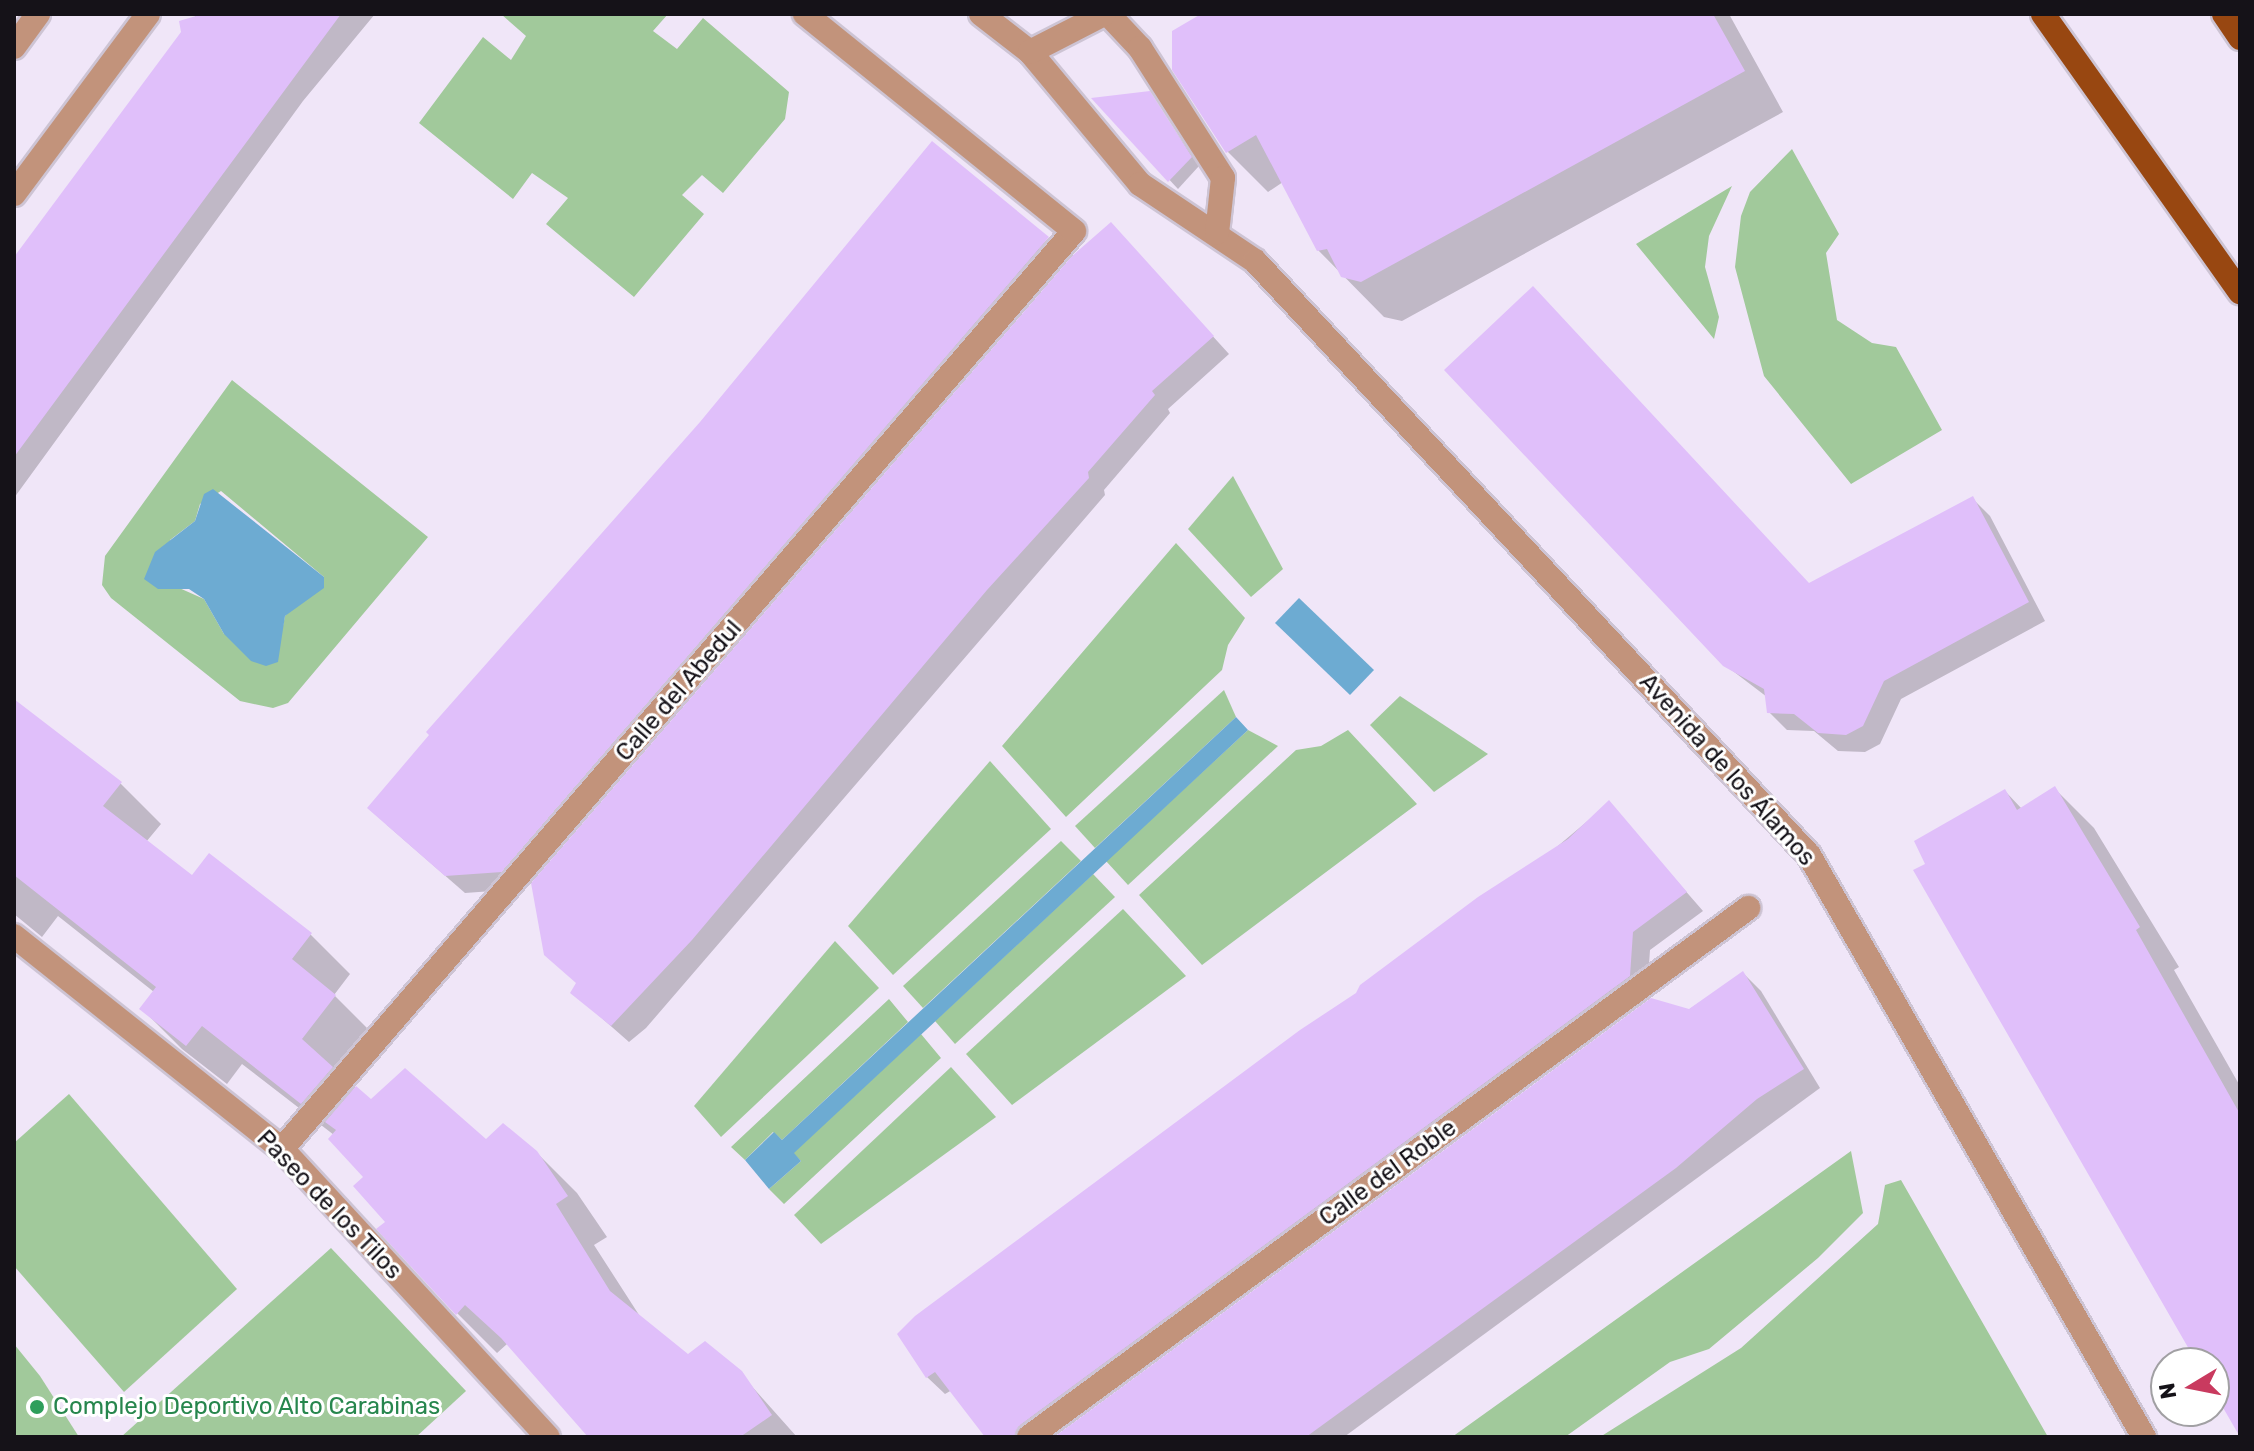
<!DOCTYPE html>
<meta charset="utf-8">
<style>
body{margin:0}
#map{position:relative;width:2254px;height:1451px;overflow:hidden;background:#f0e6f8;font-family:Rubik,sans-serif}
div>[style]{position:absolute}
.green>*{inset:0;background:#a1c99b}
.water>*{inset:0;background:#6dabd2}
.shadow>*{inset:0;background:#0003}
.building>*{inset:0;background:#e0bffa}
.roads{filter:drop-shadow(2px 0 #cdc4d4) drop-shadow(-2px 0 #cdc4d4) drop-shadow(0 2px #cdc4d4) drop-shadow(0 -2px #cdc4d4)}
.street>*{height:24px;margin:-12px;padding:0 12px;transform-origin:12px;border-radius:12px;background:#c2937b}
.primary>*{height:24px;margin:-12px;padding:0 12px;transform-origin:12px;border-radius:12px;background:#984711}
.dots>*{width:22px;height:22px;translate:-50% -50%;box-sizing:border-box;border:4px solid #fff;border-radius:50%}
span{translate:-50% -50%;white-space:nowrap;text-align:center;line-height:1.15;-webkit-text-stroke:6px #fff;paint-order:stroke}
.street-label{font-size:24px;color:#151218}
.leisure-label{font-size:24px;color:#27864d}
.left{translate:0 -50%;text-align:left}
.frame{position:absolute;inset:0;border:16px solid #151218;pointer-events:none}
.north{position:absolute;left:2150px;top:1347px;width:80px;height:80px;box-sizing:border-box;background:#fff;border:2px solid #a1a0a3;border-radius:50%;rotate:260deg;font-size:22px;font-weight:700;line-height:32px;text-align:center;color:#151218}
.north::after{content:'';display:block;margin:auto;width:28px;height:36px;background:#c93a5f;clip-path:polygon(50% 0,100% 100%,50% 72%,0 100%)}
</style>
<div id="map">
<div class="green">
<i style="clip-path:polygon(501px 14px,668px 14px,653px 31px,677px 49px,703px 18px,789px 92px,785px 119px,723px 193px,702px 175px,682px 195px,704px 214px,634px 297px,546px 224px,568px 198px,532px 173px,513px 199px,419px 123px,483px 37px,511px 60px,526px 36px)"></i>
<i style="clip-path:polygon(1792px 149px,1839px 234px,1826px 253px,1837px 320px,1872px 343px,1896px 347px,1942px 430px,1851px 484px,1764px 376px,1735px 267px,1741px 216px,1750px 192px)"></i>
<i style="clip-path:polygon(1732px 186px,1709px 236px,1705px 267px,1719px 317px,1714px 339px,1636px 244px)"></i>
<i style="clip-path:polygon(evenodd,232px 380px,428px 537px,288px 703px,273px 708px,240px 701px,111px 598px,102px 585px,105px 556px,232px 380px,221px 491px,324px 577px,285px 616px,280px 640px,224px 634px,204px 599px,177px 587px,170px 540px,195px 521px,200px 504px,221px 491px)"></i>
<i style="clip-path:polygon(1233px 476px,1283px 569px,1251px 597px,1188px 529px)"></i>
<i style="clip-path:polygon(1176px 543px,1245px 618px,1228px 645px,1222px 670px,1066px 817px,1002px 746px)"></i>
<i style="clip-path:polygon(1224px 690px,1236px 717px,1095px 848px,1075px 826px)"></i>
<i style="clip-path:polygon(1400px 696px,1488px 754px,1434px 792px,1370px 725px)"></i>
<i style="clip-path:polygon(1248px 730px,1278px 746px,1128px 885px,1106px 861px)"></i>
<i style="clip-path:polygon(1348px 730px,1417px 804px,1202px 965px,1139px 895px,1296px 750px,1321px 746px)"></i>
<i style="clip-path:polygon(990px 761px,1051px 829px,893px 975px,848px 926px)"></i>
<i style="clip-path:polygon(1061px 841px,1081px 861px,923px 1008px,903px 986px)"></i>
<i style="clip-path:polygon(1093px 874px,1115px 897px,955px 1044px,935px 1021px)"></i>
<i style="clip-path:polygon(1123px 909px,1186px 976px,1012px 1105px,966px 1054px)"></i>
<i style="clip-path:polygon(835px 941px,879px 988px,721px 1137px,694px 1106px)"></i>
<i style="clip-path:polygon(889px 999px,908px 1022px,782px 1140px,773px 1132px,745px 1160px,731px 1147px)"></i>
<i style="clip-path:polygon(921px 1034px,941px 1058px,784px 1204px,769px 1189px,801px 1161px,793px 1153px)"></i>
<i style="clip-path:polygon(951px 1067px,996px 1117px,821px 1244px,794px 1215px)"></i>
<i style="clip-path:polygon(69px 1094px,237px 1289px,124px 1392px,14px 1266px,14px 1143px)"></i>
<i style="clip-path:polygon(1851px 1151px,1863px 1213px,1818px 1258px,1709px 1349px,1670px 1362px,1565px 1437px,1452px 1437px)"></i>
<i style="clip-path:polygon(1901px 1180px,2048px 1437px,1600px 1437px,1741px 1348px,1878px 1224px,1885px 1185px)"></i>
<i style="clip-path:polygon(331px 1248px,466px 1391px,416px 1437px,121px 1437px)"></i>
<i style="clip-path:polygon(14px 1344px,40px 1376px,79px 1437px,14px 1437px)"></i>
</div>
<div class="water">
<i style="clip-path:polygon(213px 489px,324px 577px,324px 588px,285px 616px,278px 662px,266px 666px,251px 661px,224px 634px,204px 599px,189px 589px,158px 589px,144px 579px,155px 552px,195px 521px,204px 494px)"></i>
<i style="clip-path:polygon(1299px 598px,1374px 670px,1350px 695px,1275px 623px)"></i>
<i style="clip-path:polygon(1236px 717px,1248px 730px,794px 1153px,801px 1161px,769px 1189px,745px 1160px,774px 1132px,782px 1140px)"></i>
</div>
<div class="shadow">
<i style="clip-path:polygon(197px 14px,375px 14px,303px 101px,14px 498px,14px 262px)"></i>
<i style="clip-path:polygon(1209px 14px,1729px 14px,1783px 112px,1402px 321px,1384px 317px,1318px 250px,1283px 182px,1268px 192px,1228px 152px)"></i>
<i style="clip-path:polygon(1149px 93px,1199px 166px,1178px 189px,1095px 100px)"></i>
<i style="clip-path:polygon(1048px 239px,1065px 256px,520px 889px,465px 893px,387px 825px)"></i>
<i style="clip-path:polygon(1127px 242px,1229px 354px,1168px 409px,1170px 413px,1104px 490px,1105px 495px,646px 1028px,629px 1042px,572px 992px)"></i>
<i style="clip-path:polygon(1972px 498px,1990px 516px,2045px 621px,1901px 699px,1880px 744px,1865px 752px,1838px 751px,1814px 731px,1787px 730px,1769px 712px,1767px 697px,1725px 665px,1810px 585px)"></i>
<i style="clip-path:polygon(24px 709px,121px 784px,161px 824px,146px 842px,192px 878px,310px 934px,350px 974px,334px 995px,375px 1036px,342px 1078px,355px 1091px,371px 1102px,486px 1142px,536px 1152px,577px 1193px,607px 1237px,594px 1245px,641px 1318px,688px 1357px,740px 1373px,797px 1437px,590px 1437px,507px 1344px,497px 1353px,457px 1313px,388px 1222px,366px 1177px,334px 1135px,242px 1064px,227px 1084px,182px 1049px,142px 1009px,154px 992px,58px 916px,42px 937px,14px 914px,14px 723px)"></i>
<i style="clip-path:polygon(2054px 788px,2094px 828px,2179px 967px,2174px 970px,2240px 1086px,2240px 1433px,2214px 1388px,2214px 1363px,2200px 1363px,1928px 865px,2005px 791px,2022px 809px)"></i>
<i style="clip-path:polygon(1609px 803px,1703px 911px,1650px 950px,1647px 994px,1052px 1432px,984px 1428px,952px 1390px,945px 1394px,927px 1377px)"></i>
<i style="clip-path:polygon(1743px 973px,1761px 991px,1820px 1088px,1344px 1437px,1058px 1437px)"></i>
</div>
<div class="building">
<i style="clip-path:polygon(203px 14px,341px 14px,14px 457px,14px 257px,181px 32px,179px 21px)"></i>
<i style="clip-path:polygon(1201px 14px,1713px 14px,1745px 71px,1361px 282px,1341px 277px,1327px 249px,1317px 251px,1256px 135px,1226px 153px,1172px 70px,1172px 31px)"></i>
<i style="clip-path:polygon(1150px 91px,1192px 157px,1168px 182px,1091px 98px)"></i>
<i style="clip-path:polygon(932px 141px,1049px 237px,502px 872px,445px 876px,367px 808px,429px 735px,426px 732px,700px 422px)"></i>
<i style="clip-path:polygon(1111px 222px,1214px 336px,1152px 391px,1155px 395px,1088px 472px,1089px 478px,987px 590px,692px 940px,611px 1026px,570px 993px,576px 983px,544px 955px,531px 883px,1072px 256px)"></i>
<i style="clip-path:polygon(1533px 286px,1809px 583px,1973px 496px,2029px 602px,1884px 681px,1863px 726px,1846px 735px,1818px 733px,1794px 714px,1767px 713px,1764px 689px,1723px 666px,1444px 370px)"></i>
<i style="clip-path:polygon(14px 699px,122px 782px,103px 806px,192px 875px,209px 853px,312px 933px,292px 959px,336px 995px,302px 1039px,333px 1067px,301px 1104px,202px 1026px,186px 1046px,139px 1009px,156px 987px,14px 875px)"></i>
<i style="clip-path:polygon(2055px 786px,2140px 927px,2136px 930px,2240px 1114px,2240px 1437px,2214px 1392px,2214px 1363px,2197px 1363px,1913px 870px,1925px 864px,1914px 841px,2005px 789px,2017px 810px)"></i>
<i style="clip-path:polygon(1609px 800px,1687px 892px,1633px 932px,1630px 976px,1020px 1425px,1014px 1437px,985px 1437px,935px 1372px,926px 1378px,897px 1334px,915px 1316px,1300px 1030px,1356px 993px,1360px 985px,1478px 897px,1568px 839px)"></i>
<i style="clip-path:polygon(1743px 971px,1804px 1069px,1757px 1099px,1676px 1168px,1306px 1437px,1054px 1437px,1651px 998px,1689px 1009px)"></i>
<i style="clip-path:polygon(405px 1068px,486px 1139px,503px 1123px,537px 1151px,568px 1196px,556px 1204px,610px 1291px,688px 1354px,705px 1341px,742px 1371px,772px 1415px,740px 1437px,588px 1437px,501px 1338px,465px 1305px,456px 1315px,376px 1229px,385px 1222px,353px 1186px,363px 1177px,328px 1139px,336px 1130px,325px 1122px,356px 1086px,371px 1099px)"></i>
</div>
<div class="roads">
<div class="street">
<i style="left:981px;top:14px;width:62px;rotate:37.8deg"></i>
<i style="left:1030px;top:52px;width:172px;rotate:50.2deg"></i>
<i style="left:1140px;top:184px;width:138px;rotate:33.8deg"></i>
<i style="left:1255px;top:261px;width:812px;rotate:47deg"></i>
<i style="left:1809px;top:855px;width:672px;rotate:60.08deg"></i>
<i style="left:1108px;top:14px;width:47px;rotate:46.7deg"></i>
<i style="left:1140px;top:48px;width:154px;rotate:57.4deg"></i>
<i style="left:1223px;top:178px;width:55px;rotate:96.2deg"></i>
<i style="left:14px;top:47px;width:41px;rotate:-54deg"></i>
<i style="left:1030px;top:52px;width:83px;rotate:-27.2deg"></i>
<i style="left:14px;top:194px;width:224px;rotate:-53.3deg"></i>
<i style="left:14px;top:936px;width:342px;rotate:38.5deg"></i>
<i style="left:282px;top:1149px;width:392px;rotate:47.3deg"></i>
<i style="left:282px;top:1149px;width:1212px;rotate:-49.21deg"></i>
<i style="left:1074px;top:231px;width:346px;rotate:-141.1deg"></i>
<i style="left:1029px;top:1437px;width:893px;rotate:-36.34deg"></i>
</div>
<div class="primary">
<i style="left:2043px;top:14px;width:341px;rotate:54.7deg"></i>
<i style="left:2224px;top:14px;width:29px;rotate:56deg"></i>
</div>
</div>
<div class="dots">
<i style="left:37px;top:1407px;background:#2e9e5b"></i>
</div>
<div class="street-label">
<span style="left:679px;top:691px;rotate:-49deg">Calle del Abedul</span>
<span style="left:1727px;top:770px;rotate:48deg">Avenida de los Álamos</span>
<span style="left:1388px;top:1173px;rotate:-36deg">Calle del Roble</span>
<span style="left:329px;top:1205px;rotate:46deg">Paseo de los Tilos</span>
</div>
<div class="leisure-label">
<span class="left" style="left:53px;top:1407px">Complejo Deportivo Alto Carabinas</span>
</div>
<div class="frame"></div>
<div class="north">N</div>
</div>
